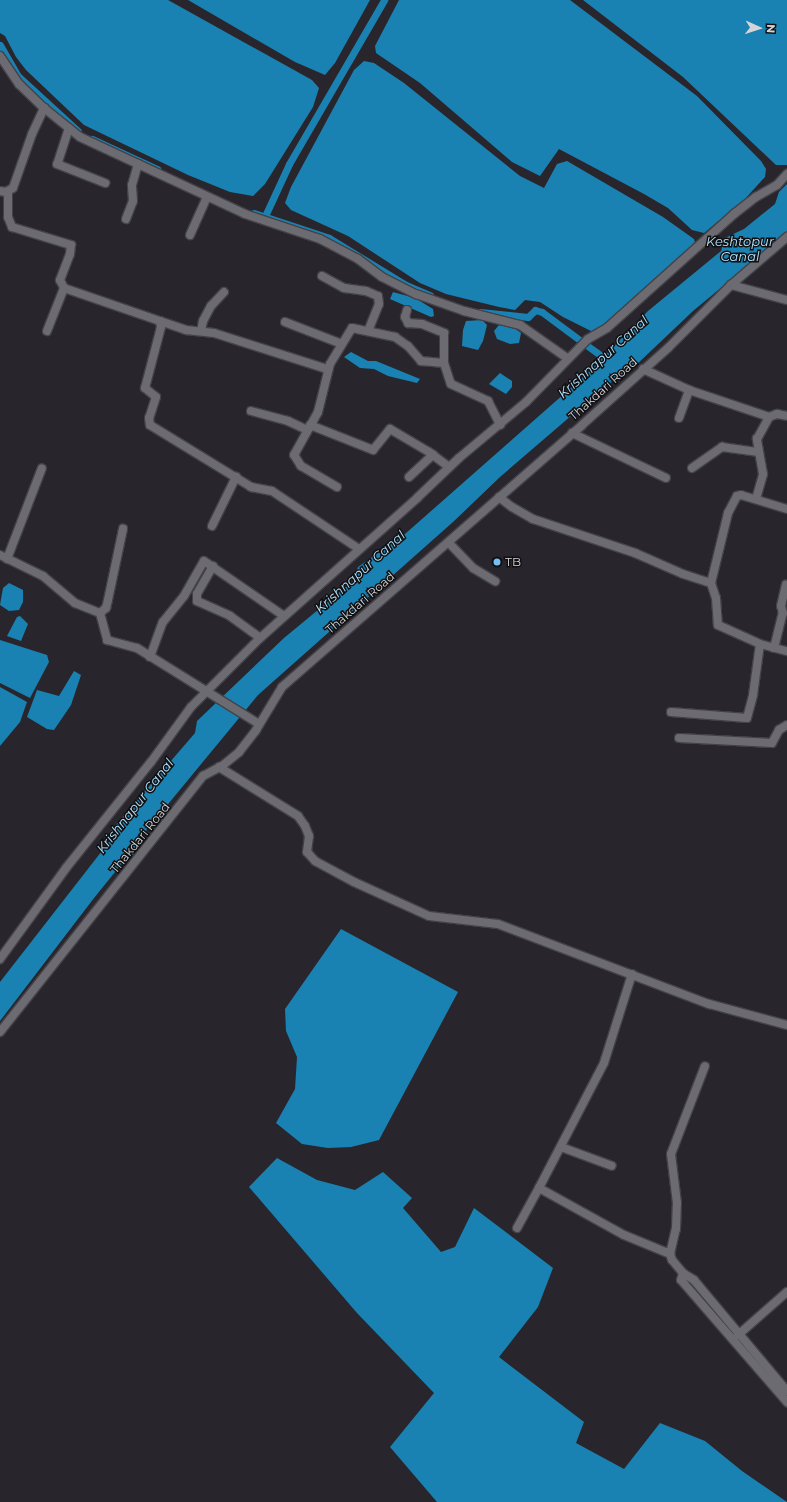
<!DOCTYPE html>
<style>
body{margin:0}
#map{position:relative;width:787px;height:1502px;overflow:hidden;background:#28262c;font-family:Montserrat,sans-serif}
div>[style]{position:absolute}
.water>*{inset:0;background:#1a82b2}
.canal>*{height:7px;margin:-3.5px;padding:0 3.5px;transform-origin:3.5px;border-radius:3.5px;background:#1a82b2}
.roads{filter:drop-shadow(1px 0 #444248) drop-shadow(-1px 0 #444248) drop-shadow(0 1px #444248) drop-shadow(0 -1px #444248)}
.minor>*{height:8px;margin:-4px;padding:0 4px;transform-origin:4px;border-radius:4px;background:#6d6b72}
.dots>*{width:11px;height:11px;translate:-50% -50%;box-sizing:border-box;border:2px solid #101012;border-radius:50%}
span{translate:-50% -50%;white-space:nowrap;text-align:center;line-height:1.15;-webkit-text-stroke:3px #101012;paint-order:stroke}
.street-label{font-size:12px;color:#d5d4d8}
.poi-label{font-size:12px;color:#d5d4d8}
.left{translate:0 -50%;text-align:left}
.water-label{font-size:13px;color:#b7e2fc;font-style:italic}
.north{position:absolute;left:739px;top:8px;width:40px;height:40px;-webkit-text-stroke:3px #101012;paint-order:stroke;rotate:93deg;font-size:11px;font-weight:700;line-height:16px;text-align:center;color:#d5d4d8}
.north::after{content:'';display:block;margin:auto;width:14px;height:18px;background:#d5d4d8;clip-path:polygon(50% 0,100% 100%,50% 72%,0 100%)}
</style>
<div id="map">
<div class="water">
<i style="clip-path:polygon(0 0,168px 0,312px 80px,319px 88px,313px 107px,265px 184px,253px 196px,230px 192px,188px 175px,84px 125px,26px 70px,16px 57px,5px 36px,0 33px)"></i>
<i style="clip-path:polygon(188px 0,370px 0,335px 63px,325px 75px,295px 62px)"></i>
<i style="clip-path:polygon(399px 0,570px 0,697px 96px,761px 161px,766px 169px,765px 177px,744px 200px,704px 233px,692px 230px,668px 208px,644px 194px,559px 149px,540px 176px,512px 162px,420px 83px,376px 53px,375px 46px)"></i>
<i style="clip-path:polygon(583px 0,787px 0,787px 165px,776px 165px,683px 77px)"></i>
<i style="clip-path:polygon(364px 61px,374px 63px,404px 83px,520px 176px,544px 188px,557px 164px,567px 161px,663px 217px,694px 239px,696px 246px,597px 334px,563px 317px,540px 302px,525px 300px,515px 310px,499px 307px,446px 294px,420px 283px,348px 236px,291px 210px,285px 203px,291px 187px,354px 70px)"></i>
<i style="clip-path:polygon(787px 184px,787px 233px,693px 311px,634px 367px,607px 385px,500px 477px,453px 522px,258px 695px,141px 837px,133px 855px,128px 856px,94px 898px,0 1021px,0 982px,112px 838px,109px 833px,195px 733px,197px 721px,284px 638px,353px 581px,358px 567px,405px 534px,590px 371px,648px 311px,721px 251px,725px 238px,744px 229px,775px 204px,779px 192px)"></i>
<i style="clip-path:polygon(393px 292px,415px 298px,433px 309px,434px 316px,431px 317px,390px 299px)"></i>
<i style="clip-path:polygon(482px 320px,487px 325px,483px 341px,478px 350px,462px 346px,463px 330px,466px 321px)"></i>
<i style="clip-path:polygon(499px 325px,513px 327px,521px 333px,519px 343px,510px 344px,497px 339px,494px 331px)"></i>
<i style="clip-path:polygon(351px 352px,368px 361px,376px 361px,420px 379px,417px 383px,388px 376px,374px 369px,360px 368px,344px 357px)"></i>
<i style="clip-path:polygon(500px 373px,512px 381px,512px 387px,506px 394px,489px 384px)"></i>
<i style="clip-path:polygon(9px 583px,23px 590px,23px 602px,19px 610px,9px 611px,0 605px,3px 588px)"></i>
<i style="clip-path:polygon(20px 616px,28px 624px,21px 641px,7px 636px,17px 617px)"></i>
<i style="clip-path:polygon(0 640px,47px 655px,49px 662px,30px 698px,0 683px)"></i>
<i style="clip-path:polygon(74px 671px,81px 675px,71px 705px,54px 730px,47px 729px,27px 717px,37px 690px,59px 696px)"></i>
<i style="clip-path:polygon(0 687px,27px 702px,20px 722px,0 746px)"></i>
<i style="clip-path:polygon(341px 929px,458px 992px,379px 1140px,351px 1147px,328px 1148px,302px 1144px,276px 1123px,295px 1089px,297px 1057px,286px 1031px,285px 1009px)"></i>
<i style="clip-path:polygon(277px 1158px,317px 1180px,355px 1190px,383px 1172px,412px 1198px,403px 1208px,441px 1252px,455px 1247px,474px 1208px,553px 1268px,538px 1307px,499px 1357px,584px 1422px,576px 1443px,624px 1469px,660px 1423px,705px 1441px,742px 1471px,787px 1502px,437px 1502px,390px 1447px,434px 1393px,357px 1313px,249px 1187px)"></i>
</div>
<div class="canal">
<i style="left:0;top:45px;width:36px;rotate:60deg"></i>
<i style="left:18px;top:76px;width:81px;rotate:42.5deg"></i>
<i style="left:92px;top:139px;width:72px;rotate:24.8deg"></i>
<i style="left:254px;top:213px;width:79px;rotate:18.4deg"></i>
<i style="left:329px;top:238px;width:90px;rotate:31.4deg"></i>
<i style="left:406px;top:285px;width:26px;rotate:23deg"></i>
<i style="left:265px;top:216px;width:57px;rotate:-65.2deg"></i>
<i style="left:289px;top:164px;width:190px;rotate:-59.9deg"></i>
<i style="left:480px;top:312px;width:48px;rotate:5.9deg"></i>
<i style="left:528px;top:317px;width:10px;rotate:-45deg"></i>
<i style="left:535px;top:310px;width:7px;rotate:16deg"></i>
<i style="left:542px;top:312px;width:49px;rotate:36.6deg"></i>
<i style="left:585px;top:344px;width:22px;rotate:36deg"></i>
</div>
<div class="roads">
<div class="minor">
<i style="left:0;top:56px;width:34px;rotate:56deg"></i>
<i style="left:19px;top:84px;width:35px;rotate:44deg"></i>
<i style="left:44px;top:108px;width:46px;rotate:38.9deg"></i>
<i style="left:80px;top:137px;width:182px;rotate:25deg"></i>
<i style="left:245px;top:214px;width:79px;rotate:18.4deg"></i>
<i style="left:320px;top:239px;width:43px;rotate:27.8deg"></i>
<i style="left:358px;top:259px;width:30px;rotate:37deg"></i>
<i style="left:382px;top:277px;width:38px;rotate:27deg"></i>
<i style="left:416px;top:294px;width:51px;rotate:19.5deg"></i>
<i style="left:464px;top:311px;width:58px;rotate:14deg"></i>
<i style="left:520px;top:325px;width:57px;rotate:35.1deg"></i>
<i style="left:69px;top:128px;width:38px;rotate:108deg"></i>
<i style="left:57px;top:164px;width:52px;rotate:21.6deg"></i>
<i style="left:0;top:191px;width:6px;rotate:9deg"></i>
<i style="left:6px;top:192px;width:8px;rotate:-30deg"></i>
<i style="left:13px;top:188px;width:57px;rotate:-70.6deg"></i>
<i style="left:32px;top:134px;width:29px;rotate:-65deg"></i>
<i style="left:8px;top:191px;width:26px;rotate:90deg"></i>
<i style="left:8px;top:217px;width:11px;rotate:68deg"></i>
<i style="left:12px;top:227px;width:62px;rotate:17deg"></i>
<i style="left:71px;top:245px;width:9px;rotate:96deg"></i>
<i style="left:70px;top:254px;width:28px;rotate:111deg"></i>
<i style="left:60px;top:280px;width:9px;rotate:63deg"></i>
<i style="left:64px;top:288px;width:102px;rotate:19deg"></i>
<i style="left:160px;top:321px;width:6px;rotate:81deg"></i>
<i style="left:161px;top:327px;width:63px;rotate:104.7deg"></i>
<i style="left:145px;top:388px;width:14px;rotate:39deg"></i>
<i style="left:156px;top:397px;width:22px;rotate:108deg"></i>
<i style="left:149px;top:418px;width:7px;rotate:82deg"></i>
<i style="left:150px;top:425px;width:119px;rotate:31.5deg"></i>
<i style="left:251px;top:487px;width:21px;rotate:11deg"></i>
<i style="left:272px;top:491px;width:105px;rotate:33.7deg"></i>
<i style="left:126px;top:219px;width:19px;rotate:-69deg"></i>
<i style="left:133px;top:201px;width:16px;rotate:-94deg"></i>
<i style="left:132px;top:185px;width:22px;rotate:-74deg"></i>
<i style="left:190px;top:235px;width:42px;rotate:-65.9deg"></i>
<i style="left:322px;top:276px;width:25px;rotate:29deg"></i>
<i style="left:344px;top:288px;width:22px;rotate:8deg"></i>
<i style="left:366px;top:291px;width:13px;rotate:23deg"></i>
<i style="left:378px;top:296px;width:8px;rotate:83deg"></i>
<i style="left:379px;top:304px;width:27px;rotate:112deg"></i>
<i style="left:731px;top:285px;width:58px;rotate:15deg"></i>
<i style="left:407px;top:310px;width:7px;rotate:106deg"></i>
<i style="left:405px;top:317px;width:7px;rotate:63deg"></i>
<i style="left:408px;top:323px;width:14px;rotate:4deg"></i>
<i style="left:422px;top:324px;width:24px;rotate:22deg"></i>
<i style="left:444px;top:333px;width:30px;rotate:90deg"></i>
<i style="left:160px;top:321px;width:28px;rotate:19deg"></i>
<i style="left:186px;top:330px;width:28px;rotate:6deg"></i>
<i style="left:214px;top:333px;width:119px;rotate:17.7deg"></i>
<i style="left:285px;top:322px;width:61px;rotate:21.1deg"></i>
<i style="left:47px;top:331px;width:46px;rotate:-68.4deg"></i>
<i style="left:201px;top:331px;width:10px;rotate:-79deg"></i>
<i style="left:203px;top:321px;width:17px;rotate:-62deg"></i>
<i style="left:211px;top:306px;width:19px;rotate:-47deg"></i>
<i style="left:643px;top:369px;width:51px;rotate:24.5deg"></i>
<i style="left:689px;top:390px;width:84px;rotate:18.6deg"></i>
<i style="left:251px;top:411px;width:38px;rotate:15deg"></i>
<i style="left:288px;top:421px;width:21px;rotate:25deg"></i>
<i style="left:679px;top:418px;width:30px;rotate:-70deg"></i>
<i style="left:310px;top:425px;width:68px;rotate:21.6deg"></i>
<i style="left:373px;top:450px;width:27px;rotate:-51deg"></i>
<i style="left:390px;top:429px;width:45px;rotate:30.5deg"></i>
<i style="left:429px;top:452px;width:25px;rotate:37deg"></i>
<i style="left:572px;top:433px;width:104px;rotate:25.6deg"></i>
<i style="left:692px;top:468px;width:37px;rotate:-35deg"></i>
<i style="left:722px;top:447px;width:37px;rotate:8deg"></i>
<i style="left:409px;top:477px;width:33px;rotate:-43deg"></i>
<i style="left:337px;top:487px;width:42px;rotate:-149.7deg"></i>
<i style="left:301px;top:466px;width:13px;rotate:-122deg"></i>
<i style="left:294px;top:455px;width:49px;rotate:-60.8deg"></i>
<i style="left:318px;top:412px;width:49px;rotate:-76deg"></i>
<i style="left:330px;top:364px;width:42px;rotate:-58.6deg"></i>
<i style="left:352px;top:328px;width:44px;rotate:11.8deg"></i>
<i style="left:395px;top:337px;width:16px;rotate:35deg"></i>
<i style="left:408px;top:346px;width:20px;rotate:49deg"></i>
<i style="left:421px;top:361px;width:23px;rotate:5deg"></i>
<i style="left:444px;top:363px;width:22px;rotate:72deg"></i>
<i style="left:451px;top:384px;width:41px;rotate:24.7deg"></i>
<i style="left:488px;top:401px;width:27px;rotate:63deg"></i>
<i style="left:499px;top:497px;width:16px;rotate:38deg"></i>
<i style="left:512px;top:507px;width:24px;rotate:30deg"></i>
<i style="left:533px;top:519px;width:108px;rotate:18.4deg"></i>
<i style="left:635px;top:553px;width:52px;rotate:23.6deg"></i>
<i style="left:683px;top:574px;width:29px;rotate:18deg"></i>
<i style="left:711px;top:583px;width:72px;rotate:-76.3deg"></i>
<i style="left:728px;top:513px;width:19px;rotate:-62deg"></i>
<i style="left:737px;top:496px;width:4px;rotate:-14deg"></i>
<i style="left:741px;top:495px;width:48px;rotate:16.9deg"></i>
<i style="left:756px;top:499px;width:26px;rotate:-74deg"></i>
<i style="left:763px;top:474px;width:36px;rotate:-100deg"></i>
<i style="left:757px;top:439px;width:25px;rotate:-61deg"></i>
<i style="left:769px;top:417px;width:9px;rotate:-21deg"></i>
<i style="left:777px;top:414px;width:10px;rotate:11deg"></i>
<i style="left:212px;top:526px;width:55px;rotate:-63.9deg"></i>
<i style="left:449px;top:543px;width:35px;rotate:46deg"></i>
<i style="left:473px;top:568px;width:26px;rotate:31deg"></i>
<i style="left:0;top:555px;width:48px;rotate:26deg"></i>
<i style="left:43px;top:576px;width:42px;rotate:40.2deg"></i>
<i style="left:75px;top:603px;width:27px;rotate:22deg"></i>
<i style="left:100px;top:613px;width:28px;rotate:75deg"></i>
<i style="left:107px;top:640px;width:31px;rotate:15deg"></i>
<i style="left:137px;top:648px;width:144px;rotate:31.9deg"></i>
<i style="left:7px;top:559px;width:97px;rotate:-69deg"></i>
<i style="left:213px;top:566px;width:32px;rotate:120deg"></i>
<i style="left:197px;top:594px;width:7px;rotate:90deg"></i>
<i style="left:197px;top:601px;width:36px;rotate:24deg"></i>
<i style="left:230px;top:616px;width:37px;rotate:36deg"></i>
<i style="left:711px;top:583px;width:16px;rotate:72deg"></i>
<i style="left:716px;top:598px;width:27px;rotate:86deg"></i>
<i style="left:718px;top:625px;width:46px;rotate:24.3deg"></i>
<i style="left:760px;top:644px;width:28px;rotate:15deg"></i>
<i style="left:100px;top:613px;width:8px;rotate:-40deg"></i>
<i style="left:106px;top:608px;width:8px;rotate:-76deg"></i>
<i style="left:108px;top:600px;width:73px;rotate:-78.1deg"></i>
<i style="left:774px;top:648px;width:36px;rotate:-76deg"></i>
<i style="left:783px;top:613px;width:7px;rotate:-106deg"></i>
<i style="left:781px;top:606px;width:22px;rotate:-77deg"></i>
<i style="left:150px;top:657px;width:37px;rotate:-70deg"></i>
<i style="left:163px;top:622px;width:33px;rotate:-51deg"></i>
<i style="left:184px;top:596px;width:40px;rotate:-60.3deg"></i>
<i style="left:204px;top:561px;width:97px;rotate:34.5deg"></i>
<i style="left:671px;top:712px;width:76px;rotate:4.5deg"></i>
<i style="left:747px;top:718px;width:24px;rotate:-75deg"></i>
<i style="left:753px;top:695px;width:51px;rotate:-82.2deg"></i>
<i style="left:679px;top:738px;width:93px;rotate:3.1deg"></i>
<i style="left:772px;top:743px;width:15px;rotate:-62deg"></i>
<i style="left:779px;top:730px;width:9px;rotate:-32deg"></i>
<i style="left:219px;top:767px;width:93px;rotate:31.8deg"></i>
<i style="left:298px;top:816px;width:12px;rotate:55deg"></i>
<i style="left:305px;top:826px;width:11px;rotate:68deg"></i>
<i style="left:309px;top:836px;width:16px;rotate:97deg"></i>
<i style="left:307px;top:852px;width:12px;rotate:48deg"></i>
<i style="left:315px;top:861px;width:44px;rotate:28.3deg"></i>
<i style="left:354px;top:882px;width:82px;rotate:24.4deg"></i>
<i style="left:429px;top:916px;width:69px;rotate:6.6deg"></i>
<i style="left:498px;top:924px;width:226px;rotate:20.8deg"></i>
<i style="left:709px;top:1004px;width:81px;rotate:15.1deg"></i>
<i style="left:0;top:959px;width:112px;rotate:-54deg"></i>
<i style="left:66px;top:868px;width:136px;rotate:-51.3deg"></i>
<i style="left:151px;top:762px;width:68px;rotate:-54deg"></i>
<i style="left:191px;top:707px;width:98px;rotate:-45deg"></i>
<i style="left:260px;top:638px;width:210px;rotate:-41.7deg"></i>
<i style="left:417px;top:498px;width:58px;rotate:-43.6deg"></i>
<i style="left:459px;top:458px;width:87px;rotate:-39.9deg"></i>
<i style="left:526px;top:402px;width:88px;rotate:-45.5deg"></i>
<i style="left:588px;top:339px;width:22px;rotate:-30deg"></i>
<i style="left:607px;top:328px;width:171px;rotate:-41.9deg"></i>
<i style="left:734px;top:214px;width:28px;rotate:-38deg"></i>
<i style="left:756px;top:197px;width:24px;rotate:-30deg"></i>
<i style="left:777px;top:185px;width:15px;rotate:-48deg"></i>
<i style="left:632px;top:974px;width:93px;rotate:107.5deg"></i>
<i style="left:604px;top:1063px;width:141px;rotate:117.5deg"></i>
<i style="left:539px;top:1188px;width:97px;rotate:28.9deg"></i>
<i style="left:624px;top:1235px;width:50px;rotate:22.4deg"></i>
<i style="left:0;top:1032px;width:327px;rotate:-51.6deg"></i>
<i style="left:203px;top:776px;width:21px;rotate:-28deg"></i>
<i style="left:222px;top:766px;width:22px;rotate:-39deg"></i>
<i style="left:239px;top:752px;width:28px;rotate:-52deg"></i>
<i style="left:256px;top:730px;width:50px;rotate:-58.8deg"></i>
<i style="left:282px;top:687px;width:398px;rotate:-41.1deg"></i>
<i style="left:582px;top:425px;width:115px;rotate:-41.8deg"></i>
<i style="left:668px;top:348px;width:89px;rotate:-45deg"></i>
<i style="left:731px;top:285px;width:74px;rotate:-40.6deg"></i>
<i style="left:561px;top:1147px;width:54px;rotate:20.4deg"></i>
<i style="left:517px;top:1228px;width:46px;rotate:-61.2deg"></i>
<i style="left:683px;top:1273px;width:17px;rotate:-130deg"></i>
<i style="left:672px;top:1260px;width:6px;rotate:-108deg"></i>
<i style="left:670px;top:1254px;width:26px;rotate:-77deg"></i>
<i style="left:676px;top:1229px;width:26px;rotate:-88deg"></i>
<i style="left:677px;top:1203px;width:49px;rotate:-97deg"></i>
<i style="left:671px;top:1154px;width:94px;rotate:-68.9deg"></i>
<i style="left:738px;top:1335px;width:65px;rotate:-41.3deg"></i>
<i style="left:787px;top:1391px;width:145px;rotate:-130deg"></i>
<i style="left:694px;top:1280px;width:13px;rotate:-148deg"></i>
<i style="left:683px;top:1273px;width:7px;rotate:106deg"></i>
<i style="left:681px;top:1280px;width:162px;rotate:49deg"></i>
</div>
</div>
<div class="dots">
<i style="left:497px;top:562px;background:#74c0f6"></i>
</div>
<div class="street-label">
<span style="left:603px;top:389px;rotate:-42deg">Thakdari Road</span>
<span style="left:360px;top:603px;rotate:-41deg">Thakdari Road</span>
<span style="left:140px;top:838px;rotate:-51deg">Thakdari Road</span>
</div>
<div class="poi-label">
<span class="left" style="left:505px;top:562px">TB</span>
</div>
<div class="water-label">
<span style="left:740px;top:249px">Keshtopur<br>Canal</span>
<span style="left:603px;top:357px;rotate:-42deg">Krishnapur Canal</span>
<span style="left:360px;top:572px;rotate:-42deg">Krishnapur Canal</span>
<span style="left:135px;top:806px;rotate:-52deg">Krishnapur Canal</span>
</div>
<div class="north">N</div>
</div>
